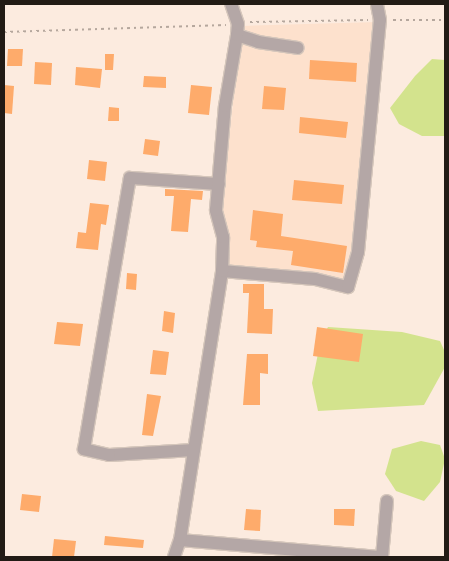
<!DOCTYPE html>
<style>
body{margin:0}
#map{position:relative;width:449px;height:561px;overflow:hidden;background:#fcebdf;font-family:Georgia,serif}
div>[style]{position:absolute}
.built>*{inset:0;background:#fde1cd}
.green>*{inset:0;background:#d3e38d}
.building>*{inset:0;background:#feab6b}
.path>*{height:2px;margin-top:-1px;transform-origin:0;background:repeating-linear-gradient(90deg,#b5a79d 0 2.5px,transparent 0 6.5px)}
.roads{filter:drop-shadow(1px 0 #d5c6bb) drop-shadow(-1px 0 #d5c6bb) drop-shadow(0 1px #d5c6bb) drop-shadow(0 -1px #d5c6bb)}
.minor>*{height:12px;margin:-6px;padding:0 6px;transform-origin:6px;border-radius:6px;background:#b4a7a6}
span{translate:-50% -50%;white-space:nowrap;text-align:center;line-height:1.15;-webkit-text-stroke:4px #fcebdf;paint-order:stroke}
.frame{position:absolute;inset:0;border:5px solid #221b15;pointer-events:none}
</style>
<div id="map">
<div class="built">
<i style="clip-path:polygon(377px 22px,355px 242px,346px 280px,228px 266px,222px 208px,241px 26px)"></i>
</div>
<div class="green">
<i style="clip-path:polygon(432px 59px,445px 60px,445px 136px,422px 136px,399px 124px,390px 108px,415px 76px)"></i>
<i style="clip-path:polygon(328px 327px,402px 332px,440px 341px,445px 352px,445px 367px,424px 405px,318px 411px,312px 383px,321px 339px)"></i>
<i style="clip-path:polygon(421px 441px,440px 445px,445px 459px,440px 482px,424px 501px,396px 491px,385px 474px,392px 449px)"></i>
</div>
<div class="building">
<i style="clip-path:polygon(8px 49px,23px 49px,22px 66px,7px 66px)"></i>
<i style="clip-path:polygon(105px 54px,114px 54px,113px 70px,105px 70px)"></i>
<i style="clip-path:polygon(310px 60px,357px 63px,356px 82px,309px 79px)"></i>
<i style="clip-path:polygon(35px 62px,52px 63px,51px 85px,34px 84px)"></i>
<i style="clip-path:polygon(76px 67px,102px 69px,100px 88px,75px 85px)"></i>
<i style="clip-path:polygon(144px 76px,166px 77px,166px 88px,143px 87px)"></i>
<i style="clip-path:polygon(4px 85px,14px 86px,12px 114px,4px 113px)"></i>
<i style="clip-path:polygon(191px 85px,212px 87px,209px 115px,188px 113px)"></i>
<i style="clip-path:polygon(264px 86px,286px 88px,284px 110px,262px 109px)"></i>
<i style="clip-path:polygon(109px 107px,119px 108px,119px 121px,108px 121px)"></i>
<i style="clip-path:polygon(300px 117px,348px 122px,346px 138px,299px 133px)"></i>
<i style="clip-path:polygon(145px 139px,160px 141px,158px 156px,143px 154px)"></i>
<i style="clip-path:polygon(89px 160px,107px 162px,105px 181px,87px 179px)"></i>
<i style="clip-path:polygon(294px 180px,344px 185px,342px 204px,292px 200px)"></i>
<i style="clip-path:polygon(165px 189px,203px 191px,202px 200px,191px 199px,188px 232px,171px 231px,174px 196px,165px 196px)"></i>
<i style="clip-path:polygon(90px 203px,109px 205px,106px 225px,101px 224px,98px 250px,76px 248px,78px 232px,86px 233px)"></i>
<i style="clip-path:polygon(253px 210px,283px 214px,281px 236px,347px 246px,343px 273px,291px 265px,293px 251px,256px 247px,257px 241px,250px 240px)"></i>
<i style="clip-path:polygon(127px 273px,137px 274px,136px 290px,126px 289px)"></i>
<i style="clip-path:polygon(243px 284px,264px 284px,264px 309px,273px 309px,272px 334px,247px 333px,249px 293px,243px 293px)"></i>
<i style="clip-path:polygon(164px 311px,175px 313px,173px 333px,162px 331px)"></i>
<i style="clip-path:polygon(57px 322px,83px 324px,80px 346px,54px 344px)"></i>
<i style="clip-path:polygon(317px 327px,363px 334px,359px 362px,313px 356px)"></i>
<i style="clip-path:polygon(153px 350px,169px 352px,166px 375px,150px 374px)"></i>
<i style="clip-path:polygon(247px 354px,268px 354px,268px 374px,260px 373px,260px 405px,243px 405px)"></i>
<i style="clip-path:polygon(147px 394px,161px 396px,153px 436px,142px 435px)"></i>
<i style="clip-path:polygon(22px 494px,41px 496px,39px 512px,20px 510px)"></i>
<i style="clip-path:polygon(246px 509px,261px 510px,260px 531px,244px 530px)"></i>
<i style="clip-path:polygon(334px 509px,355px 509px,354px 526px,334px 525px)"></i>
<i style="clip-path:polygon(105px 536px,144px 540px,143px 548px,104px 545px)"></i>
<i style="clip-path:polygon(54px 539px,76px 541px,74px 557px,52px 557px)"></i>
</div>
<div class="path">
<i style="left:393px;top:20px;width:52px"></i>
<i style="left:250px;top:22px;width:118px;rotate:-1deg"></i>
<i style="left:4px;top:32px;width:222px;rotate:-1.8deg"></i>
</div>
<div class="roads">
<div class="minor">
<i style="left:237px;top:35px;width:22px;rotate:18deg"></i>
<i style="left:258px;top:42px;width:40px;rotate:8.5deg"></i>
<i style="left:222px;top:271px;width:93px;rotate:4.9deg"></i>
<i style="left:315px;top:279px;width:34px;rotate:14deg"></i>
<i style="left:348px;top:287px;width:36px;rotate:-74deg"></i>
<i style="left:358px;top:252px;width:233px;rotate:-84.6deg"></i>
<i style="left:380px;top:20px;width:16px;rotate:-101deg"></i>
<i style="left:194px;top:450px;width:85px;rotate:176.6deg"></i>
<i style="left:109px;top:455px;width:26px;rotate:-167deg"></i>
<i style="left:84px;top:449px;width:275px;rotate:-80.4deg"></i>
<i style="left:130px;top:178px;width:89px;rotate:3.9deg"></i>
<i style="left:180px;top:540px;width:200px;rotate:4.9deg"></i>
<i style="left:174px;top:557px;width:18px;rotate:-71deg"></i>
<i style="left:180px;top:540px;width:272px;rotate:-81.1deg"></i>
<i style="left:222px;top:271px;width:34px;rotate:-88deg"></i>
<i style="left:223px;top:237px;width:28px;rotate:-105deg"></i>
<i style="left:216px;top:210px;width:104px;rotate:-85.1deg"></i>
<i style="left:225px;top:106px;width:72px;rotate:-80.4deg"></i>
<i style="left:237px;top:35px;width:11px;rotate:-85deg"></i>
<i style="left:238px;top:24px;width:21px;rotate:-109deg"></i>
<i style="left:382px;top:557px;width:56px;rotate:-84.9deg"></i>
</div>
</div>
<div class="frame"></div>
</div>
